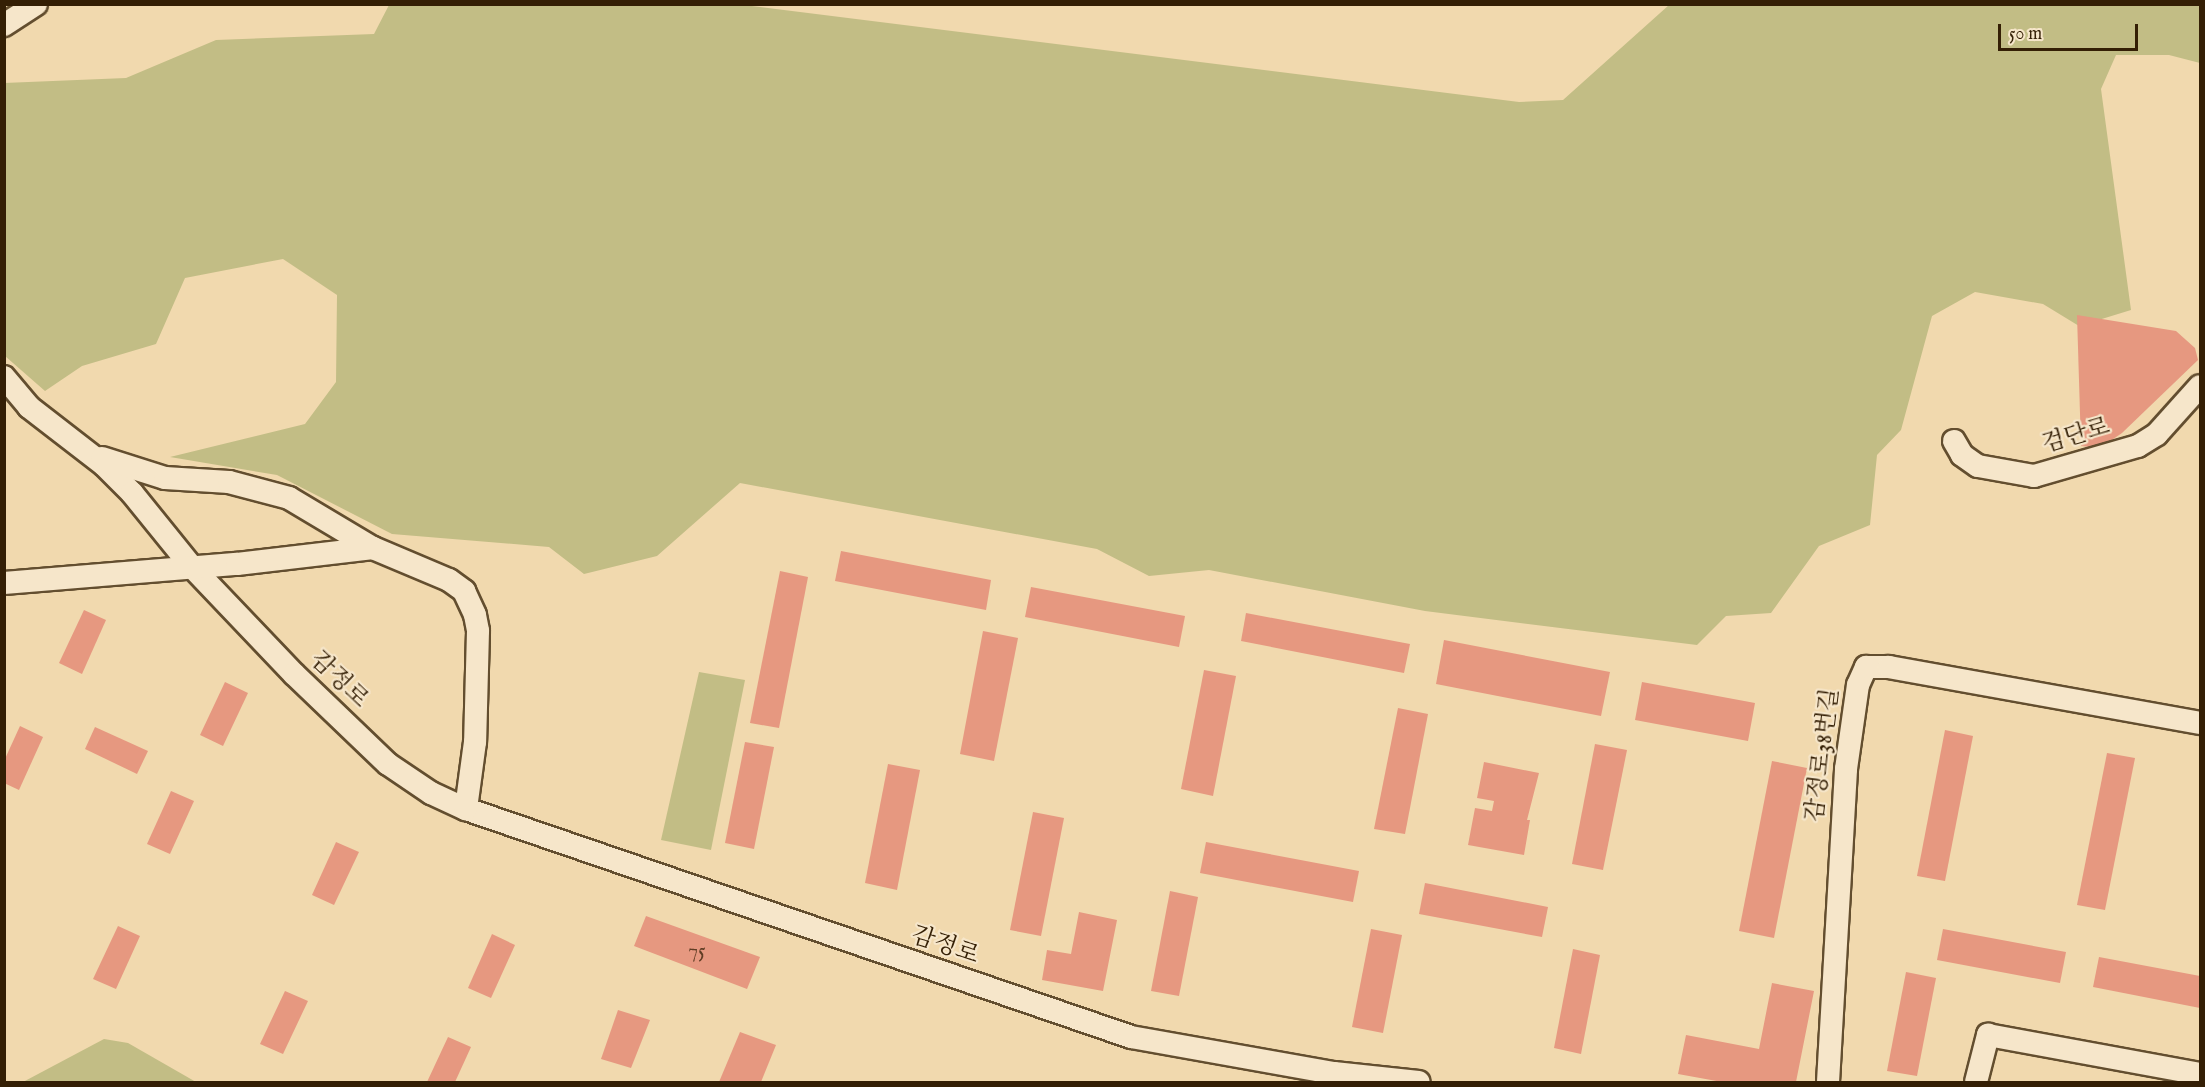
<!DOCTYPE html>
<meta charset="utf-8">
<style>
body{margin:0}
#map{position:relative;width:2205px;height:1087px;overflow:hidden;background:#f1d9ae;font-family:"IM FELL English","Noto Serif KR",serif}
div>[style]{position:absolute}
.green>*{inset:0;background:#c2bd85}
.building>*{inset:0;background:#e69880}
.roads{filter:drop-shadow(2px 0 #634e2f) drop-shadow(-2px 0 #634e2f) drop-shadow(0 2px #634e2f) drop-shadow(0 -2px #634e2f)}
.minor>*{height:22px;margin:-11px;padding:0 11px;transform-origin:11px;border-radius:11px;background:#f6e6ca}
span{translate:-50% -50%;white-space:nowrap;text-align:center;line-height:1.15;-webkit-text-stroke:4.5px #f6e6ca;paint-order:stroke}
.number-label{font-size:21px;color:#603d24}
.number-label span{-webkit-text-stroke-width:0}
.street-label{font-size:24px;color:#341f05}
.frame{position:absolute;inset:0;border:6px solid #341f05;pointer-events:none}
.scale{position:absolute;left:1998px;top:24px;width:140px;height:27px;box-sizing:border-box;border:3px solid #341f05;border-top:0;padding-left:8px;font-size:18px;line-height:21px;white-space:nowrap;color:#341f05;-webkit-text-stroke:4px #f6e6ca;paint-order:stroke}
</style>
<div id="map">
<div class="green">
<i style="clip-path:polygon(736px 4px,1519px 102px,1563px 100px,1669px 5px,2200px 5px,2200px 63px,2169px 55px,2116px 55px,2101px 89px,2131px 310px,2079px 326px,2043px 304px,1975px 292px,1932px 316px,1901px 430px,1877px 455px,1870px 525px,1819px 546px,1771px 613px,1726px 616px,1697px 645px,1425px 611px,1209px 570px,1149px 576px,1097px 549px,740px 483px,657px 556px,584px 574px,549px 547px,392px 534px,277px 475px,170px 457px,305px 424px,336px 382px,337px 295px,283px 259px,185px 278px,156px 344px,82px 366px,45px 391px,5px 356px,4px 83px,126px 78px,216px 40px,374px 34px,389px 5px)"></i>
<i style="clip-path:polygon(699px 672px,745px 680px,711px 850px,661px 840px)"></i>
<i style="clip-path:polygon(104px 1039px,128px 1043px,196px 1082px,23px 1082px)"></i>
</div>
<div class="building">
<i style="clip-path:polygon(2077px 315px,2176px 331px,2195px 348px,2198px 360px,2122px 433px,2100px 448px,2081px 446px)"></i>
<i style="clip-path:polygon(841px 551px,991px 580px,986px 610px,835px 581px)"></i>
<i style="clip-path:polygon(780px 571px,808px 577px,779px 728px,750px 723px)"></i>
<i style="clip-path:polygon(1031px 587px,1185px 616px,1179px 647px,1025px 617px)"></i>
<i style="clip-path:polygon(84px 610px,106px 620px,82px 674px,59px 663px)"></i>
<i style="clip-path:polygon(1246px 613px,1410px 644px,1404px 673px,1241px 641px)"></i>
<i style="clip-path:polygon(983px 631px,1018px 638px,994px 761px,960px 754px)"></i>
<i style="clip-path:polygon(1444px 640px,1610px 672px,1601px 716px,1436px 684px)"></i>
<i style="clip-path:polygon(1204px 670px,1236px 676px,1213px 796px,1181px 789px)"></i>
<i style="clip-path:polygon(225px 682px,248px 693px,223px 746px,200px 735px)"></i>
<i style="clip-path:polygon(1642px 682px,1755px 703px,1748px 741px,1635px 720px)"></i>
<i style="clip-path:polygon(1398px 708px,1428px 714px,1405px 834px,1374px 829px)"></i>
<i style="clip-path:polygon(20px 726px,43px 737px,19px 790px,4px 783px,4px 761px)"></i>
<i style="clip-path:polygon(95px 727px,148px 751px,137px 774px,85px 749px)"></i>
<i style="clip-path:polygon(1945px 730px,1973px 736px,1945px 881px,1917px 876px)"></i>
<i style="clip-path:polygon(745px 742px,774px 747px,754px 849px,725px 843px)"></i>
<i style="clip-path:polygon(1595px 744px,1627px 750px,1603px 870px,1572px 864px)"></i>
<i style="clip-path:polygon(2107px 753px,2135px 758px,2105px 910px,2077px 905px)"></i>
<i style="clip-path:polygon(1772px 761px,1807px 768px,1774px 938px,1739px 931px)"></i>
<i style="clip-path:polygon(1484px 762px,1539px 773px,1527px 820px,1530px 820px,1524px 855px,1468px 845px,1475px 808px,1492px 811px,1494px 801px,1477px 798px)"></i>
<i style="clip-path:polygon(888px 764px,920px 770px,897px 890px,865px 883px)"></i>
<i style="clip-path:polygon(171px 791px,194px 801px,170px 854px,147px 844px)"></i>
<i style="clip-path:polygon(1033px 812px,1064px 818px,1041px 936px,1010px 930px)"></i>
<i style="clip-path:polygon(336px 842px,359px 852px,334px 905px,312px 895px)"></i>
<i style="clip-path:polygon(1206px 842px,1359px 871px,1353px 902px,1200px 873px)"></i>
<i style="clip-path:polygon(1425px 883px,1548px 907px,1542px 937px,1419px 914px)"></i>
<i style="clip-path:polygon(1170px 891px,1198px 897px,1179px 996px,1151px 991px)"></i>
<i style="clip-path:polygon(1079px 912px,1117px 920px,1103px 991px,1042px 980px,1047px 950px,1071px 954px)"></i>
<i style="clip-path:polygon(646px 916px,760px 957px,747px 989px,634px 946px)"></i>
<i style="clip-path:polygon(118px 926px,140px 936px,116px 989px,93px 979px)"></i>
<i style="clip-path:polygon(1371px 929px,1402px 935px,1383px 1033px,1352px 1027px)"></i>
<i style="clip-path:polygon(1943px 929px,2066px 952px,2060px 983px,1937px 960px)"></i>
<i style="clip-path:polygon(492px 934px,515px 945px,491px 998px,468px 988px)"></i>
<i style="clip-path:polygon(1573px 949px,1600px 955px,1581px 1054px,1554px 1048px)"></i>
<i style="clip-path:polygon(2099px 957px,2200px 976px,2200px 1008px,2093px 987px)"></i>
<i style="clip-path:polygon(1906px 972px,1936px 978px,1917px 1076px,1887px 1071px)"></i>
<i style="clip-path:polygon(1772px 983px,1814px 991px,1796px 1082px,1722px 1082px,1678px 1074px,1686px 1035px,1759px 1049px)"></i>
<i style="clip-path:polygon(285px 991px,308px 1001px,283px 1054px,260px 1044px)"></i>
<i style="clip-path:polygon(618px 1010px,650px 1020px,631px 1068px,601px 1059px)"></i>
<i style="clip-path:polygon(740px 1032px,776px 1045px,761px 1082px,719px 1082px)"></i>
<i style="clip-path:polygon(448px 1037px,471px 1047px,455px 1082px,427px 1082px)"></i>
</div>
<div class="roads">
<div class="minor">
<i style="left:4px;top:25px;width:38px;rotate:-33deg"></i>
<i style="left:4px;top:377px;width:39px;rotate:50deg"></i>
<i style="left:29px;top:407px;width:95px;rotate:37.7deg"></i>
<i style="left:104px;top:465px;width:40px;rotate:45deg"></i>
<i style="left:132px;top:493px;width:95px;rotate:51deg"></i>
<i style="left:192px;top:567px;width:148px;rotate:46.4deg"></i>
<i style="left:294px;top:674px;width:130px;rotate:43.8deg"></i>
<i style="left:388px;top:764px;width:52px;rotate:34deg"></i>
<i style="left:431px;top:793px;width:38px;rotate:25deg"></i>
<i style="left:466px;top:809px;width:703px;rotate:18.92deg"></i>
<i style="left:1131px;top:1037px;width:206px;rotate:10.1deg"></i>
<i style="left:1334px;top:1073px;width:85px;rotate:6deg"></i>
<i style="left:1954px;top:441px;width:16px;rotate:60deg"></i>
<i style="left:1962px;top:455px;width:19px;rotate:35deg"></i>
<i style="left:1978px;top:466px;width:57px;rotate:10.1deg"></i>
<i style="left:2034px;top:476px;width:108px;rotate:-16.1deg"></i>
<i style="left:2138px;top:446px;width:22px;rotate:-32deg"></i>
<i style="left:2157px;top:434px;width:64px;rotate:-48.1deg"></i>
<i style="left:102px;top:458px;width:66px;rotate:17.6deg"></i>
<i style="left:165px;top:478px;width:64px;rotate:3.6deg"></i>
<i style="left:229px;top:482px;width:62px;rotate:14.9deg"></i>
<i style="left:289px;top:498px;width:98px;rotate:30.8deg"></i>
<i style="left:373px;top:548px;width:82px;rotate:22.8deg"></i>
<i style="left:449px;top:580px;width:19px;rotate:36deg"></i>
<i style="left:464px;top:591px;width:26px;rotate:65deg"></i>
<i style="left:475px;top:615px;width:16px;rotate:79deg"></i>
<i style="left:478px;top:631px;width:111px;rotate:91.5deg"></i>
<i style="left:475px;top:742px;width:68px;rotate:97.7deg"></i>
<i style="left:4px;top:583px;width:234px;rotate:-4.7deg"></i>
<i style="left:237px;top:564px;width:137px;rotate:-6.7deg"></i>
<i style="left:1828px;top:1082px;width:314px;rotate:-86.7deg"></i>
<i style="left:1846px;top:769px;width:85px;rotate:-81.9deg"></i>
<i style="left:1858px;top:685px;width:20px;rotate:-66deg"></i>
<i style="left:1866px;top:667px;width:23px"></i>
<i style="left:1889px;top:667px;width:316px;rotate:10.2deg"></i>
<i style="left:1976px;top:1082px;width:49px;rotate:-75.7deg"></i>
<i style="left:1988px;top:1035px;width:216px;rotate:10.4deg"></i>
</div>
</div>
<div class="number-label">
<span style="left:697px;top:952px">75</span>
</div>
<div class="street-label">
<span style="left:2076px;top:436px;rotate:-16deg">검단로</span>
<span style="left:339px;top:680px;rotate:44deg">감정로</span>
<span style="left:1823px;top:755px;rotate:-83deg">감정로38번길</span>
<span style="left:945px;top:946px;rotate:19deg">감정로</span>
</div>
<div class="frame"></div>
<div class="scale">50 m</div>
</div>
